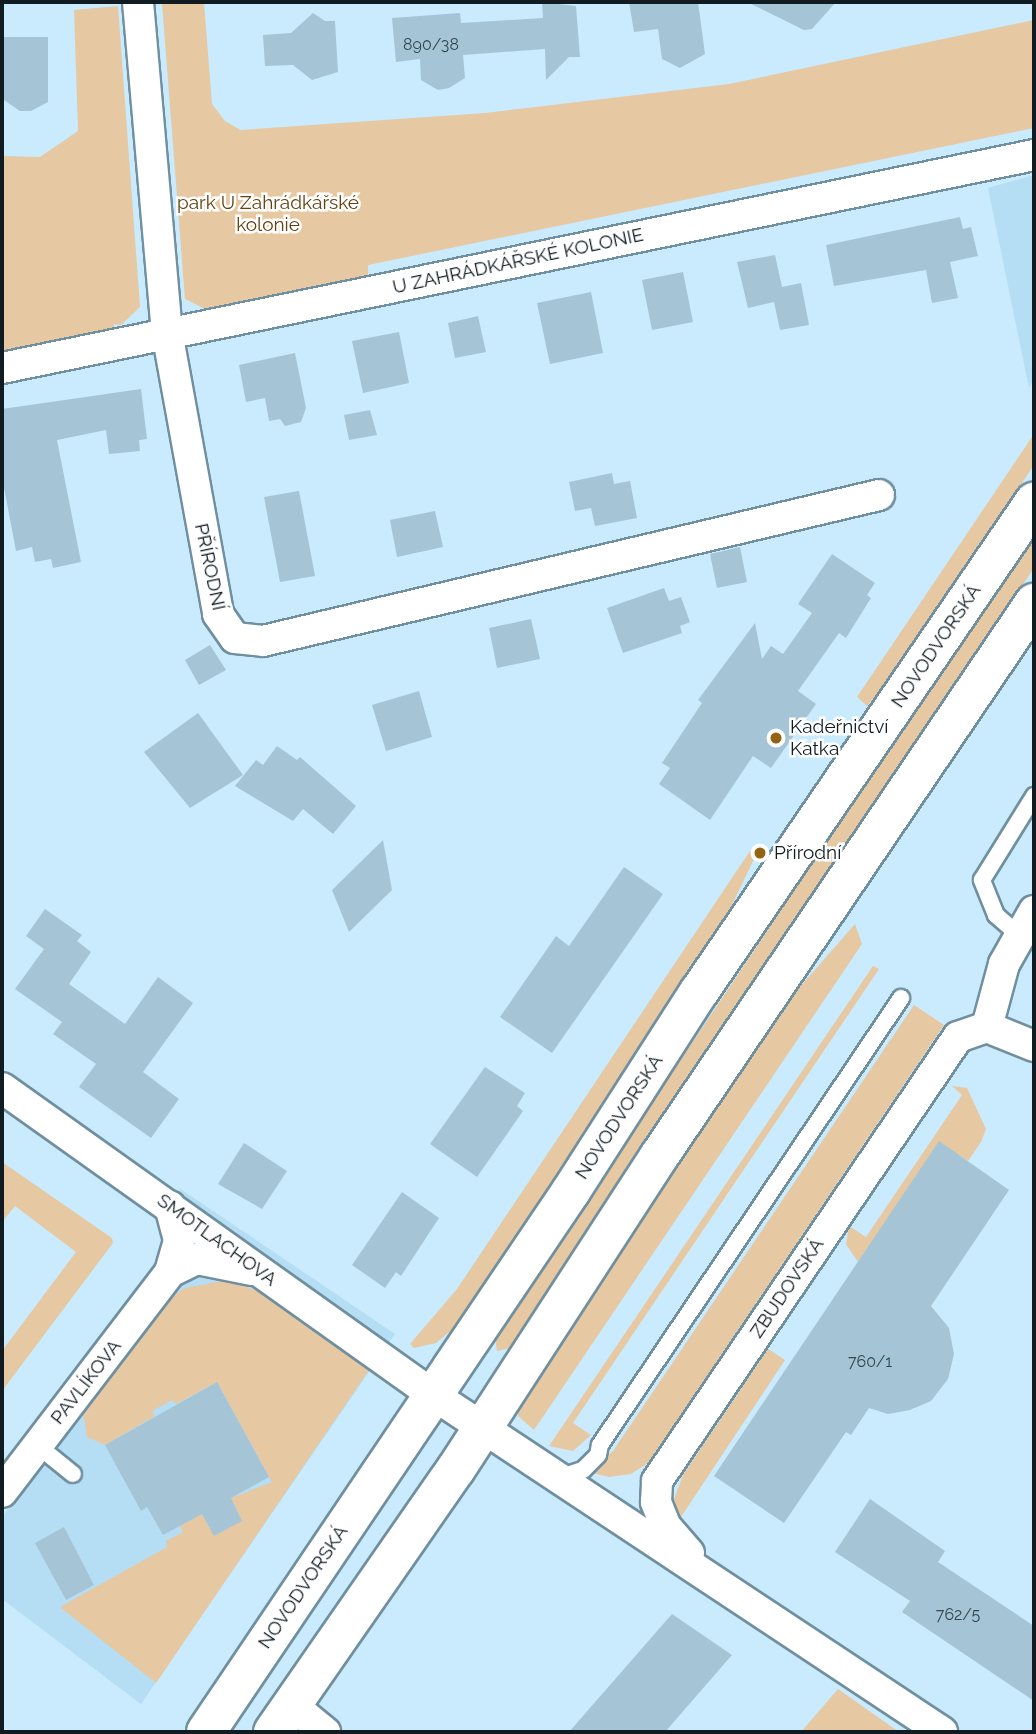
<!DOCTYPE html>
<meta charset="utf-8">
<style>
body{margin:0}
#map{position:relative;width:1036px;height:1734px;overflow:hidden;background:#c9ebfd;font-family:Raleway,sans-serif}
div>[style]{position:absolute}
.built>*{inset:0;background:#b5ddf3}
.green>*{inset:0;background:#e6c8a2}
.building>*{inset:0;background:#a5c5d7}
.roads{filter:drop-shadow(2px 0 #708f9f) drop-shadow(-2px 0 #708f9f) drop-shadow(0 2px #708f9f) drop-shadow(0 -2px #708f9f)}
.lane>*{height:16px;margin:-8px;padding:0 8px;transform-origin:8px;border-radius:8px;background:#fff}
.street>*{height:30px;margin:-15px;padding:0 15px;transform-origin:15px;border-radius:15px;background:#fff}
.secondary>*{height:38px;margin:-19px;padding:0 19px;transform-origin:19px;border-radius:19px;background:#fff}
.dots>*{width:19px;height:19px;translate:-50% -50%;box-sizing:border-box;border:4px solid #fff;border-radius:50%}
span{translate:-50% -50%;white-space:nowrap;text-align:center;line-height:1.15;-webkit-text-stroke:5px #fff;paint-order:stroke}
.number-label{font-size:16px;color:#35464f}
.number-label span{-webkit-text-stroke-width:0}
.park-label{font-size:19px;color:#624210}
.street-label{font-size:19px;color:#101c22}
.poi-label{font-size:19px;color:#101c22}
.left{translate:0 -50%;text-align:left}
.frame{position:absolute;inset:0;border:4px solid #101c22;pointer-events:none}
</style>
<div id="map">
<div class="built">
<i style="clip-path:polygon(1034px 175px,1034px 379px,1029px 388px,988px 188px)"></i>
<i style="clip-path:polygon(179px 1188px,395px 1334px,141px 1704px,2px 1599px,2px 1517px,192px 1271px,199px 1239px)"></i>
</div>
<div class="green">
<i style="clip-path:polygon(166px 2px,204px 2px,212px 104px,225px 121px,241px 130px,485px 113px,729px 84px,1034px 20px,1034px 128px,368px 265px,368px 276px,211px 312px,185px 299px,162px 4px)"></i>
<i style="clip-path:polygon(118px 6px,140px 307px,121px 325px,114px 324px,114px 333px,2px 355px,2px 156px,40px 157px,78px 131px,74px 10px)"></i>
<i style="clip-path:polygon(1034px 434px,1034px 465px,889px 681px,867px 706px,857px 697px)"></i>
<i style="clip-path:polygon(1034px 533px,1034px 568px,510px 1348px,497px 1351px,495px 1337px)"></i>
<i style="clip-path:polygon(750px 851px,756px 855px,715px 940px,453px 1329px,436px 1343px,414px 1348px,410px 1344px,457px 1289px)"></i>
<i style="clip-path:polygon(855px 924px,862px 944px,534px 1430px,518px 1416px,519px 1401px,792px 996px)"></i>
<i style="clip-path:polygon(873px 966px,879px 969px,573px 1423px,591px 1435px,573px 1451px,549px 1446px)"></i>
<i style="clip-path:polygon(914px 1005px,944px 1025px,648px 1463px,631px 1474px,609px 1477px,588px 1472px,613px 1451px)"></i>
<i style="clip-path:polygon(952px 1086px,967px 1088px,986px 1129px,981px 1142px,968px 1161px,939px 1142px,858px 1262px,846px 1244px,849px 1226px,866px 1237px,962px 1095px)"></i>
<i style="clip-path:polygon(2px 1162px,112px 1238px,113px 1243px,2px 1391px,2px 1351px,76px 1252px,15px 1206px,2px 1222px)"></i>
<i style="clip-path:polygon(227px 1280px,258px 1291px,371px 1367px,156px 1683px,60px 1607px,167px 1547px,166px 1541px,183px 1532px,180px 1526px,202px 1514px,242px 1521px,231px 1498px,272px 1482px,217px 1382px,176px 1404px,172px 1400px,152px 1411px,155px 1416px,105px 1445px,87px 1437px,83px 1412px,167px 1300px,185px 1288px)"></i>
<i style="clip-path:polygon(768px 1349px,785px 1360px,677px 1523px,674px 1499px,683px 1475px)"></i>
<i style="clip-path:polygon(838px 1689px,899px 1732px,801px 1732px)"></i>
</div>
<div class="building">
<i style="clip-path:polygon(542px 2px,576px 6px,580px 57px,569px 57px,546px 80px,545px 49px,463px 55px,465px 78px,449px 88px,438px 90px,421px 80px,420px 59px,396px 62px,392px 18px,460px 13px,461px 23px,543px 18px)"></i>
<i style="clip-path:polygon(629px 2px,698px 2px,705px 54px,680px 68px,662px 59px,658px 29px,634px 32px)"></i>
<i style="clip-path:polygon(747px 2px,836px 2px,812px 29px,804px 30px)"></i>
<i style="clip-path:polygon(313px 13px,325px 21px,335px 21px,338px 72px,312px 80px,293px 65px,265px 66px,263px 35px,291px 33px)"></i>
<i style="clip-path:polygon(2px 37px,48px 37px,48px 102px,31px 111px,20px 111px,4px 100px)"></i>
<i style="clip-path:polygon(960px 217px,963px 229px,971px 227px,978px 256px,950px 262px,958px 298px,932px 303px,926px 270px,834px 286px,826px 245px)"></i>
<i style="clip-path:polygon(775px 255px,782px 287px,801px 283px,809px 325px,780px 330px,774px 302px,748px 308px,737px 262px)"></i>
<i style="clip-path:polygon(683px 272px,693px 322px,652px 330px,642px 280px)"></i>
<i style="clip-path:polygon(591px 292px,603px 353px,550px 364px,537px 303px)"></i>
<i style="clip-path:polygon(478px 316px,486px 352px,455px 358px,448px 323px)"></i>
<i style="clip-path:polygon(399px 332px,409px 383px,363px 393px,352px 341px)"></i>
<i style="clip-path:polygon(295px 353px,306px 408px,301px 422px,285px 426px,280px 419px,269px 421px,265px 398px,246px 402px,239px 365px)"></i>
<i style="clip-path:polygon(141px 389px,147px 439px,139px 440px,140px 451px,109px 454px,106px 430px,57px 440px,81px 562px,53px 568px,51px 559px,35px 562px,32px 547px,16px 551px,2px 477px,2px 409px)"></i>
<i style="clip-path:polygon(370px 410px,377px 435px,349px 440px,344px 415px)"></i>
<i style="clip-path:polygon(612px 473px,614px 484px,630px 481px,637px 518px,595px 526px,591px 508px,575px 511px,569px 482px)"></i>
<i style="clip-path:polygon(299px 491px,315px 576px,280px 582px,264px 497px)"></i>
<i style="clip-path:polygon(435px 511px,443px 547px,397px 557px,390px 520px)"></i>
<i style="clip-path:polygon(740px 547px,747px 582px,717px 588px,710px 554px)"></i>
<i style="clip-path:polygon(832px 554px,875px 583px,867px 595px,871px 598px,846px 638px,839px 633px,798px 691px,816px 704px,771px 768px,753px 756px,710px 820px,659px 784px,670px 768px,662px 763px,702px 703px,698px 700px,755px 623px,762px 659px,771px 646px,783px 654px,812px 613px,798px 604px)"></i>
<i style="clip-path:polygon(664px 588px,669px 601px,681px 597px,690px 622px,680px 626px,682px 633px,623px 653px,607px 608px)"></i>
<i style="clip-path:polygon(531px 619px,540px 659px,497px 668px,489px 628px)"></i>
<i style="clip-path:polygon(210px 645px,226px 670px,199px 685px,185px 660px)"></i>
<i style="clip-path:polygon(419px 691px,432px 737px,386px 751px,372px 705px)"></i>
<i style="clip-path:polygon(198px 713px,243px 775px,190px 808px,144px 752px)"></i>
<i style="clip-path:polygon(277px 746px,297px 760px,300px 757px,356px 806px,333px 834px,303px 809px,293px 821px,235px 786px,256px 760px,263px 765px)"></i>
<i style="clip-path:polygon(383px 840px,392px 890px,349px 932px,332px 890px)"></i>
<i style="clip-path:polygon(624px 867px,663px 894px,552px 1053px,500px 1017px,556px 936px,569px 946px)"></i>
<i style="clip-path:polygon(45px 909px,82px 935px,77px 941px,91px 952px,69px 984px,125px 1024px,158px 977px,193px 1003px,143px 1072px,179px 1099px,151px 1138px,79px 1087px,96px 1064px,53px 1034px,62px 1022px,15px 989px,44px 949px,26px 936px)"></i>
<i style="clip-path:polygon(485px 1067px,525px 1093px,517px 1106px,523px 1111px,477px 1177px,430px 1144px)"></i>
<i style="clip-path:polygon(939px 1141px,1009px 1190px,931px 1306px,949px 1328px,954px 1354px,948px 1379px,931px 1401px,910px 1410px,888px 1414px,869px 1408px,851px 1435px,846px 1432px,784px 1523px,714px 1476px)"></i>
<i style="clip-path:polygon(244px 1143px,287px 1171px,262px 1209px,218px 1184px)"></i>
<i style="clip-path:polygon(402px 1192px,439px 1218px,401px 1276px,396px 1272px,385px 1288px,352px 1265px)"></i>
<i style="clip-path:polygon(217px 1382px,269px 1477px,231px 1498px,242px 1521px,214px 1536px,202px 1514px,163px 1535px,147px 1507px,141px 1511px,105px 1445px)"></i>
<i style="clip-path:polygon(870px 1499px,945px 1551px,938px 1562px,1034px 1626px,1034px 1701px,902px 1612px,910px 1601px,835px 1552px)"></i>
<i style="clip-path:polygon(64px 1527px,94px 1585px,66px 1600px,35px 1543px)"></i>
<i style="clip-path:polygon(672px 1614px,732px 1655px,665px 1732px,569px 1732px)"></i>
</div>
<div class="roads">
<div class="lane">
<i style="left:1020px;top:936px;width:32px;rotate:-139deg"></i>
<i style="left:996px;top:915px;width:38px;rotate:-112deg"></i>
<i style="left:982px;top:880px;width:99px;rotate:-58.2deg"></i>
<i style="left:37px;top:1445px;width:46px;rotate:38.9deg"></i>
<i style="left:558px;top:1478px;width:26px;rotate:-18deg"></i>
<i style="left:583px;top:1470px;width:21px;rotate:-45deg"></i>
<i style="left:598px;top:1455px;width:10px;rotate:-79deg"></i>
<i style="left:600px;top:1445px;width:539px;rotate:-56.04deg"></i>
</div>
<div class="street">
<i style="left:138px;top:2px;width:331px;rotate:85deg"></i>
<i style="left:167px;top:332px;width:287px;rotate:79.7deg"></i>
<i style="left:218px;top:614px;width:29px;rotate:55deg"></i>
<i style="left:235px;top:638px;width:28px;rotate:6deg"></i>
<i style="left:263px;top:641px;width:633px;rotate:-13.33deg"></i>
<i style="left:2px;top:368px;width:1054px;rotate:-11.66deg"></i>
<i style="left:987px;top:1027px;width:65px;rotate:-74.9deg"></i>
<i style="left:1004px;top:964px;width:61px;rotate:-60.5deg"></i>
<i style="left:2px;top:1088px;width:528px;rotate:35.44deg"></i>
<i style="left:432px;top:1394px;width:612px;rotate:33.53deg"></i>
<i style="left:170px;top:1272px;width:30px;rotate:-26deg"></i>
<i style="left:197px;top:1259px;width:56px;rotate:11.3deg"></i>
<i style="left:2px;top:1492px;width:277px;rotate:-52.6deg"></i>
<i style="left:170px;top:1272px;width:33px;rotate:-74deg"></i>
<i style="left:179px;top:1240px;width:35px;rotate:-105deg"></i>
<i style="left:689px;top:1553px;width:35px;rotate:-131deg"></i>
<i style="left:666px;top:1527px;width:27px;rotate:-112deg"></i>
<i style="left:656px;top:1502px;width:21px;rotate:-87deg"></i>
<i style="left:657px;top:1481px;width:536px;rotate:-55.87deg"></i>
<i style="left:958px;top:1037px;width:31px;rotate:-19deg"></i>
<i style="left:987px;top:1027px;width:51px;rotate:22deg"></i>
<i style="left:292px;top:1705px;width:43px;rotate:39.3deg"></i>
</div>
<div class="secondary">
<i style="left:206px;top:1732px;width:653px;rotate:-55.99deg"></i>
<i style="left:571px;top:1191px;width:237px;rotate:-57.3deg"></i>
<i style="left:699px;top:992px;width:594px;rotate:-55.64deg"></i>
<i style="left:273px;top:1732px;width:320px;rotate:-55.2deg"></i>
<i style="left:456px;top:1469px;width:374px;rotate:-57deg"></i>
<i style="left:660px;top:1155px;width:667px;rotate:-55.88deg"></i>
</div>
</div>
<div class="dots">
<i style="left:776px;top:738px;background:#936212"></i>
<i style="left:760px;top:853px;background:#936212"></i>
</div>
<div class="number-label">
<span style="left:431px;top:45px">890/38</span>
<span style="left:870px;top:1362px">760/1</span>
<span style="left:958px;top:1615px">762/5</span>
</div>
<div class="park-label">
<span style="left:268px;top:214px">park U Zahrádkářské<br>kolonie</span>
</div>
<div class="street-label">
<span style="left:518px;top:261px;rotate:-12deg">U ZAHRÁDKÁŘSKÉ KOLONIE</span>
<span style="left:210px;top:567px;rotate:78deg">PŘÍRODNÍ</span>
<span style="left:936px;top:646px;rotate:-56deg">NOVODVORSKÁ</span>
<span style="left:619px;top:1117px;rotate:-57deg">NOVODVORSKÁ</span>
<span style="left:217px;top:1240px;rotate:36deg">SMOTLACHOVA</span>
<span style="left:787px;top:1288px;rotate:-56deg">ZBUDOVSKÁ</span>
<span style="left:86px;top:1382px;rotate:-52deg">PAVLÍKOVA</span>
<span style="left:303px;top:1587px;rotate:-56deg">NOVODVORSKÁ</span>
</div>
<div class="poi-label">
<span class="left" style="left:790px;top:738px">Kadeřnictví<br>Katka</span>
<span class="left" style="left:774px;top:853px">Přírodní</span>
</div>
<div class="frame"></div>
</div>
